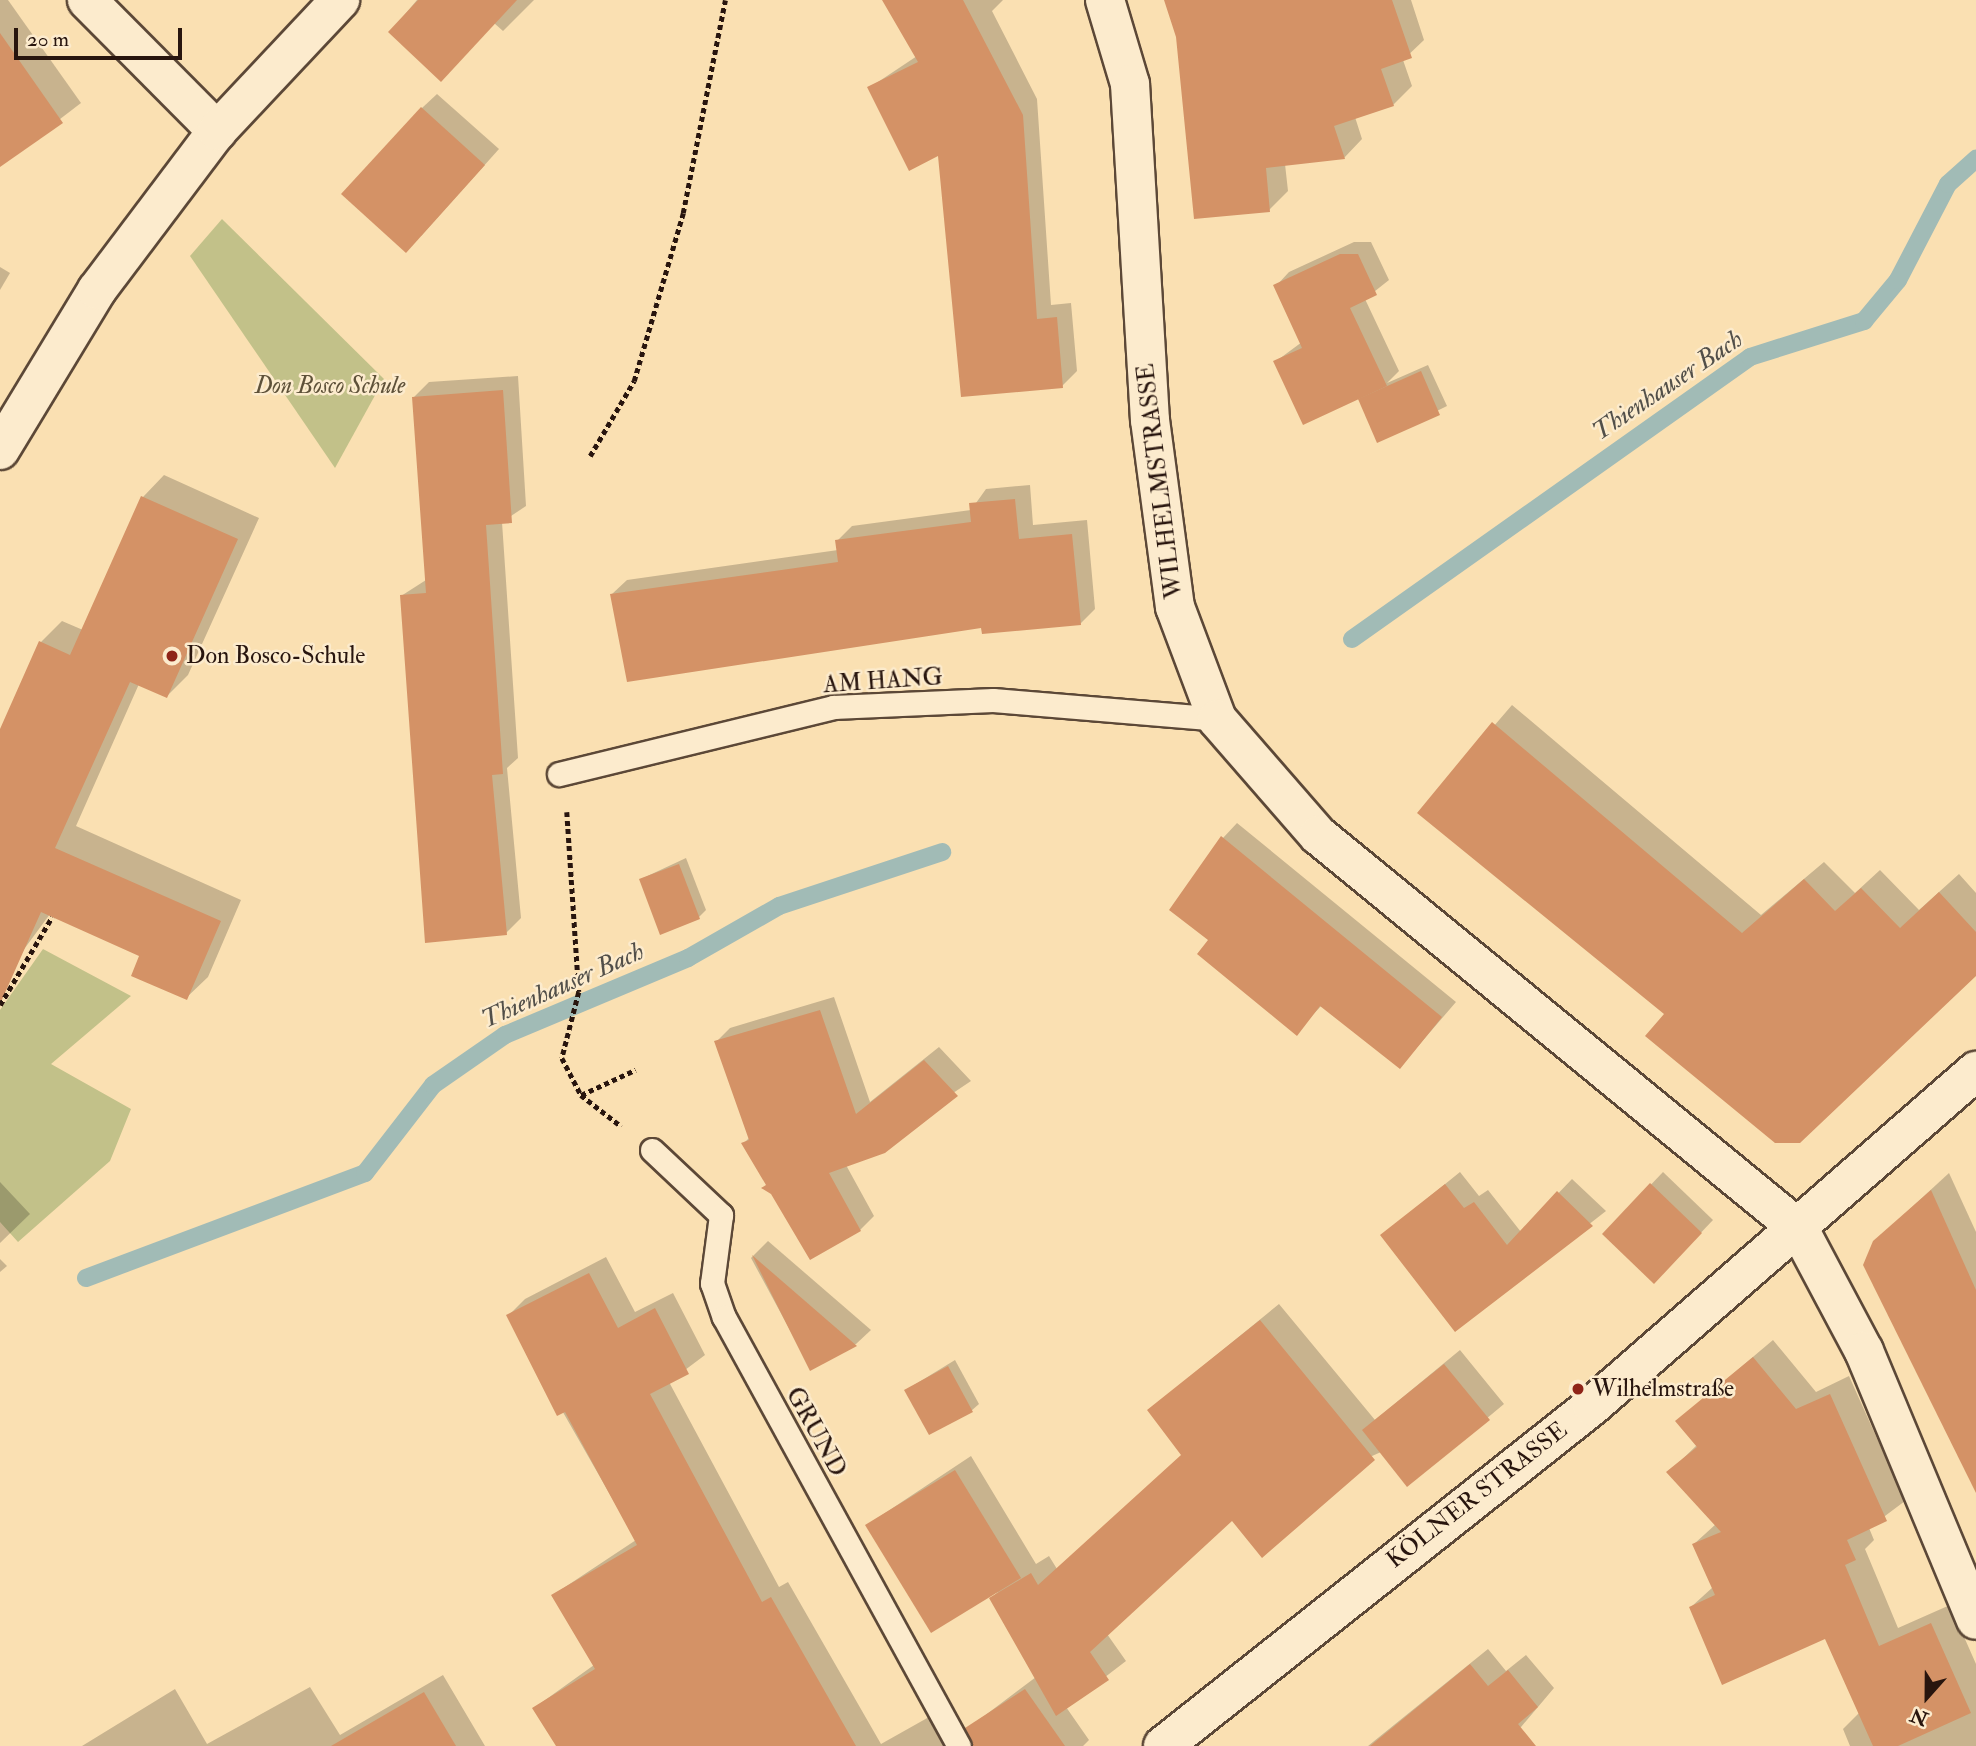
<!DOCTYPE html>
<meta charset="utf-8">
<style>
body{margin:0}
#map{position:relative;width:1976px;height:1746px;overflow:hidden;background:#fae0b2;font-family:"IM FELL Double Pica",serif}
div>[style]{position:absolute}
.green>*{inset:0;background:#c2c189}
.shadow>*{inset:0;background:#0003}
.stream>*{height:18px;margin:-9px;padding:0 9px;transform-origin:9px;border-radius:9px;background:#a1bbb6}
.building>*{inset:0;background:#d49266}
.path>*{height:4.5px;margin-top:-2.25px;transform-origin:0;background:repeating-linear-gradient(90deg,#28150e 0 5px,transparent 0 8.5px)}
.roads{filter:drop-shadow(2px 0 #5c4837) drop-shadow(-2px 0 #5c4837) drop-shadow(0 2px #5c4837) drop-shadow(0 -2px #5c4837)}
.lane>*{height:23px;margin:-11.5px;padding:0 11.5px;transform-origin:11.5px;border-radius:11.5px;background:#fcebcd}
.street>*{height:38px;margin:-19px;padding:0 19px;transform-origin:19px;border-radius:19px;background:#fcebcd}
.dots>*{width:19px;height:19px;translate:-50% -50%;box-sizing:border-box;border:4px solid #fcebcd;border-radius:50%}
span{translate:-50% -50%;white-space:nowrap;text-align:center;line-height:1.15;-webkit-text-stroke:5px #fcebcd;paint-order:stroke}
.park-label{font-size:24px;color:#5e5139;font-style:italic}
.street-label{font-size:24px;color:#28150e}
.poi-label{font-size:24px;color:#28150e}
.left{translate:0 -50%;text-align:left}
.water-label{font-size:26px;color:#524f49;font-style:italic}
.north{position:absolute;left:1892px;top:1662px;width:70px;height:70px;-webkit-text-stroke:5px #fcebcd;paint-order:stroke;rotate:201deg;font-size:19px;font-weight:700;line-height:28px;text-align:center;color:#28150e}
.north::after{content:'';display:block;margin:auto;width:24px;height:32px;background:#28150e;clip-path:polygon(50% 0,100% 100%,50% 72%,0 100%)}
.scale{position:absolute;left:14px;top:28px;width:168px;height:32px;box-sizing:border-box;border:4px solid #28150e;border-top:0;padding-left:9px;font-size:21px;line-height:24px;white-space:nowrap;color:#28150e;-webkit-text-stroke:5px #fcebcd;paint-order:stroke}
</style>
<div id="map">
<div class="green">
<i style="clip-path:polygon(222px 219px,384px 379px,335px 468px,190px 256px)"></i>
<i style="clip-path:polygon(43px 949px,131px 996px,51px 1064px,131px 1109px,110px 1161px,18px 1242px,0 1222px,0 1010px)"></i>
</div>
<div class="shadow">
<i style="clip-path:polygon(0 0,8px 0,81px 103px,0 165px)"></i>
<i style="clip-path:polygon(417px 0,534px 0,503px 31px,494px 23px,390px 32px)"></i>
<i style="clip-path:polygon(896px 0,1003px 0,992px 11px,1037px 99px,1051px 305px,1071px 303px,1077px 371px,1062px 386px,940px 153px,869px 88px,917px 56px)"></i>
<i style="clip-path:polygon(1166px 0,1411px 0,1424px 40px,1403px 60px,1412px 86px,1393px 105px,1355px 117px,1362px 139px,1344px 158px,1285px 164px,1288px 191px,1269px 210px,1178px 37px)"></i>
<i style="clip-path:polygon(437px 94px,499px 149px,421px 236px,422px 108px)"></i>
<i style="clip-path:polygon(1354px 242px,1371px 242px,1389px 280px,1365px 299px,1399px 371px,1387px 383px,1428px 365px,1447px 406px,1378px 440px,1359px 397px,1275px 362px,1302px 342px,1276px 286px,1289px 272px)"></i>
<i style="clip-path:polygon(0 267px,10px 273px,0 290px)"></i>
<i style="clip-path:polygon(518px 376px,526px 506px,502px 522px,518px 758px,507px 768px,521px 918px,506px 933px,401px 596px,426px 580px,414px 397px,429px 382px)"></i>
<i style="clip-path:polygon(164px 475px,259px 518px,188px 675px,167px 696px,139px 684px,76px 826px,241px 900px,208px 977px,186px 998px,141px 955px,50px 914px,22px 952px,0 943px,0 734px,41px 642px,62px 621px,83px 630px,143px 497px)"></i>
<i style="clip-path:polygon(1030px 485px,1033px 525px,1087px 520px,1095px 609px,1080px 624px,983px 626px,612px 594px,627px 580px,838px 550px,837px 541px,852px 526px,971px 510px,986px 489px)"></i>
<i style="clip-path:polygon(1512px 705px,1761px 915px,1824px 862px,1855px 893px,1880px 870px,1919px 910px,1959px 874px,1976px 893px,1976px 974px,1667px 1014px,1420px 812px)"></i>
<i style="clip-path:polygon(1237px 823px,1456px 1002px,1400px 1067px,1322px 1005px,1296px 1033px,1210px 940px,1223px 838px)"></i>
<i style="clip-path:polygon(686px 858px,706px 910px,699px 917px,641px 879px)"></i>
<i style="clip-path:polygon(834px 997px,870px 1102px,939px 1047px,971px 1081px,846px 1165px,874px 1216px,860px 1230px,768px 1185px,744px 1143px,750px 1137px,716px 1042px,730px 1028px)"></i>
<i style="clip-path:polygon(1460px 1172px,1479px 1196px,1488px 1190px,1521px 1232px,1572px 1179px,1606px 1211px,1455px 1329px,1382px 1235px)"></i>
<i style="clip-path:polygon(1663px 1172px,1713px 1220px,1654px 1282px,1604px 1234px)"></i>
<i style="clip-path:polygon(1949px 1173px,1976px 1232px,1976px 1488px,1874px 1242px)"></i>
<i style="clip-path:polygon(0 1182px,30px 1214px,0 1243px)"></i>
<i style="clip-path:polygon(768px 1241px,871px 1330px,856px 1344px,811px 1369px,751px 1258px)"></i>
<i style="clip-path:polygon(606px 1257px,635px 1312px,673px 1293px,705px 1355px,669px 1382px,779px 1587px,788px 1582px,881px 1744px,929px 1717px,942px 1740px,959px 1728px,973px 1742px,967px 1729px,1036px 1677px,991px 1598px,998px 1592px,867px 1525px,971px 1456px,1036px 1564px,1049px 1556px,1057px 1569px,1183px 1454px,1149px 1410px,1279px 1304px,1375px 1420px,1460px 1350px,1504px 1404px,1408px 1484px,1381px 1452px,1233px 1518px,1107px 1634px,1126px 1661px,1066px 1707px,1089px 1740px,1083px 1746px,558px 1746px,534px 1708px,594px 1665px,553px 1595px,636px 1540px,508px 1316px,525px 1299px)"></i>
<i style="clip-path:polygon(0 1259px,7px 1266px,0 1272px)"></i>
<i style="clip-path:polygon(1773px 1340px,1816px 1392px,1849px 1376px,1905px 1501px,1869px 1528px,1874px 1540px,1865px 1549px,1898px 1628px,1950px 1605px,1976px 1664px,1976px 1746px,1850px 1746px,1843px 1729px,1860px 1712px,1826px 1636px,1691px 1607px,1713px 1587px,1694px 1544px,1716px 1524px,1669px 1472px,1697px 1445px,1677px 1421px)"></i>
<i style="clip-path:polygon(955px 1360px,979px 1404px,971px 1411px,906px 1390px)"></i>
<i style="clip-path:polygon(1488px 1649px,1506px 1671px,1526px 1655px,1554px 1688px,1521px 1727px,1497px 1746px,1368px 1746px)"></i>
<i style="clip-path:polygon(443px 1675px,485px 1746px,82px 1746px,175px 1689px,207px 1744px,310px 1687px,340px 1735px)"></i>
</div>
<div class="stream">
<i style="left:1352px;top:639px;width:488px;rotate:-35.3deg"></i>
<i style="left:1750px;top:357px;width:120px;rotate:-17.5deg"></i>
<i style="left:1864px;top:321px;width:53px;rotate:-50.3deg"></i>
<i style="left:1898px;top:280px;width:108px;rotate:-62.5deg"></i>
<i style="left:1948px;top:184px;width:38px;rotate:-42deg"></i>
<i style="left:86px;top:1278px;width:298px;rotate:-20.6deg"></i>
<i style="left:365px;top:1173px;width:111px;rotate:-52.3deg"></i>
<i style="left:433px;top:1085px;width:88px;rotate:-34.8deg"></i>
<i style="left:505px;top:1035px;width:199px;rotate:-22.8deg"></i>
<i style="left:688px;top:958px;width:105px;rotate:-29.7deg"></i>
<i style="left:779px;top:906px;width:172px;rotate:-18.3deg"></i>
</div>
<div class="building">
<i style="clip-path:polygon(418px 0,517px 0,441px 82px,388px 32px)"></i>
<i style="clip-path:polygon(882px 0,963px 0,1023px 115px,1037px 319px,1057px 317px,1063px 388px,961px 397px,938px 156px,909px 171px,867px 87px,918px 62px)"></i>
<i style="clip-path:polygon(1164px 0,1392px 0,1412px 58px,1381px 69px,1394px 106px,1334px 126px,1345px 159px,1266px 168px,1270px 212px,1194px 219px,1176px 37px)"></i>
<i style="clip-path:polygon(0 33px,63px 123px,0 167px)"></i>
<i style="clip-path:polygon(421px 107px,485px 165px,406px 253px,341px 194px)"></i>
<i style="clip-path:polygon(1340px 254px,1358px 254px,1377px 295px,1350px 308px,1387px 386px,1303px 425px,1273px 361px,1302px 348px,1273px 285px)"></i>
<i style="clip-path:polygon(1421px 371px,1440px 415px,1377px 443px,1358px 399px)"></i>
<i style="clip-path:polygon(503px 390px,512px 523px,486px 525px,503px 774px,492px 775px,507px 935px,425px 943px,400px 595px,426px 593px,412px 397px)"></i>
<i style="clip-path:polygon(141px 496px,238px 539px,167px 698px,130px 682px,55px 848px,221px 921px,187px 1000px,131px 976px,139px 956px,41px 912px,0 1004px,0 729px,39px 641px,70px 655px)"></i>
<i style="clip-path:polygon(1015px 499px,1019px 539px,1072px 534px,1081px 625px,982px 634px,981px 628px,627px 682px,610px 594px,838px 562px,835px 540px,971px 522px,969px 503px)"></i>
<i style="clip-path:polygon(1492px 722px,1742px 933px,1804px 879px,1835px 911px,1861px 888px,1900px 928px,1939px 892px,1976px 932px,1976px 976px,1800px 1143px,1775px 1143px,1645px 1036px,1664px 1014px,1417px 813px)"></i>
<i style="clip-path:polygon(1221px 836px,1442px 1017px,1400px 1069px,1320px 1006px,1297px 1036px,1197px 954px,1208px 940px,1169px 910px)"></i>
<i style="clip-path:polygon(679px 864px,700px 919px,660px 935px,639px 879px)"></i>
<i style="clip-path:polygon(820px 1010px,856px 1114px,924px 1060px,958px 1096px,885px 1153px,829px 1173px,861px 1231px,810px 1260px,771px 1194px,761px 1188px,766px 1185px,741px 1143px,749px 1140px,714px 1041px)"></i>
<i style="clip-path:polygon(1650px 1183px,1702px 1233px,1654px 1284px,1602px 1234px)"></i>
<i style="clip-path:polygon(1445px 1184px,1464px 1208px,1474px 1202px,1507px 1245px,1557px 1191px,1593px 1226px,1455px 1332px,1380px 1235px)"></i>
<i style="clip-path:polygon(1931px 1190px,1976px 1290px,1976px 1493px,1863px 1265px,1873px 1241px)"></i>
<i style="clip-path:polygon(752px 1255px,857px 1346px,810px 1371px)"></i>
<i style="clip-path:polygon(589px 1273px,618px 1328px,655px 1308px,689px 1374px,650px 1394px,762px 1602px,771px 1597px,856px 1746px,556px 1746px,532px 1708px,595px 1669px,551px 1595px,637px 1545px,565px 1412px,557px 1416px,506px 1315px)"></i>
<i style="clip-path:polygon(1260px 1320px,1375px 1460px,1262px 1558px,1232px 1521px,1090px 1652px,1109px 1680px,1056px 1716px,989px 1598px,1031px 1573px,1038px 1585px,1181px 1455px,1147px 1410px)"></i>
<i style="clip-path:polygon(1753px 1357px,1796px 1409px,1830px 1394px,1887px 1521px,1847px 1540px,1856px 1560px,1845px 1565px,1879px 1646px,1931px 1623px,1971px 1713px,1898px 1746px,1873px 1746px,1825px 1639px,1722px 1685px,1689px 1607px,1715px 1595px,1692px 1544px,1721px 1532px,1666px 1472px,1697px 1447px,1675px 1421px)"></i>
<i style="clip-path:polygon(1444px 1364px,1490px 1420px,1407px 1487px,1362px 1430px)"></i>
<i style="clip-path:polygon(948px 1366px,973px 1412px,929px 1435px,904px 1390px)"></i>
<i style="clip-path:polygon(955px 1470px,1021px 1578px,931px 1633px,865px 1525px)"></i>
<i style="clip-path:polygon(1470px 1664px,1488px 1686px,1508px 1670px,1538px 1707px,1518px 1724px,1536px 1746px,1370px 1746px)"></i>
<i style="clip-path:polygon(1025px 1689px,1065px 1746px,973px 1746px,965px 1728px)"></i>
<i style="clip-path:polygon(424px 1692px,456px 1746px,331px 1746px)"></i>
</div>
<div class="path">
<i style="left:590px;top:456px;width:87px;rotate:-59.6deg"></i>
<i style="left:634px;top:381px;width:175px;rotate:-73.7deg"></i>
<i style="left:683px;top:213px;width:217px;rotate:-78.8deg"></i>
<i style="left:567px;top:812px;width:180px;rotate:86.2deg"></i>
<i style="left:579px;top:992px;width:68px;rotate:104.4deg"></i>
<i style="left:562px;top:1058px;width:42px;rotate:62.8deg"></i>
<i style="left:581px;top:1095px;width:51px;rotate:37.8deg"></i>
<i style="left:0;top:1005px;width:102px;rotate:-59.4deg"></i>
<i style="left:581px;top:1095px;width:60px;rotate:-24.8deg"></i>
</div>
<div class="roads">
<div class="lane">
<i style="left:559px;top:774px;width:282px;rotate:-13.7deg"></i>
<i style="left:833px;top:707px;width:160px;rotate:-2.5deg"></i>
<i style="left:993px;top:700px;width:225px;rotate:4.8deg"></i>
<i style="left:652px;top:1150px;width:95px;rotate:43.3deg"></i>
<i style="left:721px;top:1215px;width:69px;rotate:97.5deg"></i>
<i style="left:712px;top:1283px;width:36px;rotate:71deg"></i>
<i style="left:724px;top:1317px;width:489px;rotate:61.3deg"></i>
</div>
<div class="street">
<i style="left:87px;top:0;width:185px;rotate:45.2deg"></i>
<i style="left:1105px;top:0;width:88px;rotate:73.4deg"></i>
<i style="left:1130px;top:84px;width:337px;rotate:86.6deg"></i>
<i style="left:1150px;top:420px;width:189px;rotate:82.4deg"></i>
<i style="left:1175px;top:607px;width:120px;rotate:69.4deg"></i>
<i style="left:1217px;top:719px;width:154px;rotate:49deg"></i>
<i style="left:1318px;top:835px;width:622px;rotate:39.32deg"></i>
<i style="left:1799px;top:1229px;width:138px;rotate:62deg"></i>
<i style="left:1864px;top:1351px;width:291px;rotate:67.4deg"></i>
<i style="left:0;top:450px;width:187px;rotate:-58.8deg"></i>
<i style="left:97px;top:290px;width:199px;rotate:-53deg"></i>
<i style="left:217px;top:131px;width:180px;rotate:-46.8deg"></i>
<i style="left:1163px;top:1746px;width:547px;rotate:-38.4deg"></i>
<i style="left:1592px;top:1406px;width:510px;rotate:-41.1deg"></i>
</div>
</div>
<div class="dots">
<i style="left:172px;top:656px;background:#8f2418"></i>
<i style="left:1578px;top:1389px;background:#8f2418"></i>
</div>
<div class="park-label">
<span style="left:330px;top:386px">Don Bosco Schule</span>
</div>
<div class="street-label">
<span style="left:1160px;top:481px;rotate:-97deg">WILHELMSTRASSE</span>
<span style="left:883px;top:681px;rotate:-4deg">AM HANG</span>
<span style="left:816px;top:1432px;rotate:61deg">GRUND</span>
<span style="left:1477px;top:1495px;rotate:-38deg">KÖLNER STRASSE</span>
</div>
<div class="poi-label">
<span class="left" style="left:186px;top:656px">Don Bosco-Schule</span>
<span class="left" style="left:1592px;top:1389px">Wilhelmstraße</span>
</div>
<div class="water-label">
<span style="left:1668px;top:386px;rotate:-34deg">Thienhauser Bach</span>
<span style="left:563px;top:986px;rotate:-24deg">Thienhauser Bach</span>
</div>
<div class="north">N</div>
<div class="scale">20 m</div>
</div>
